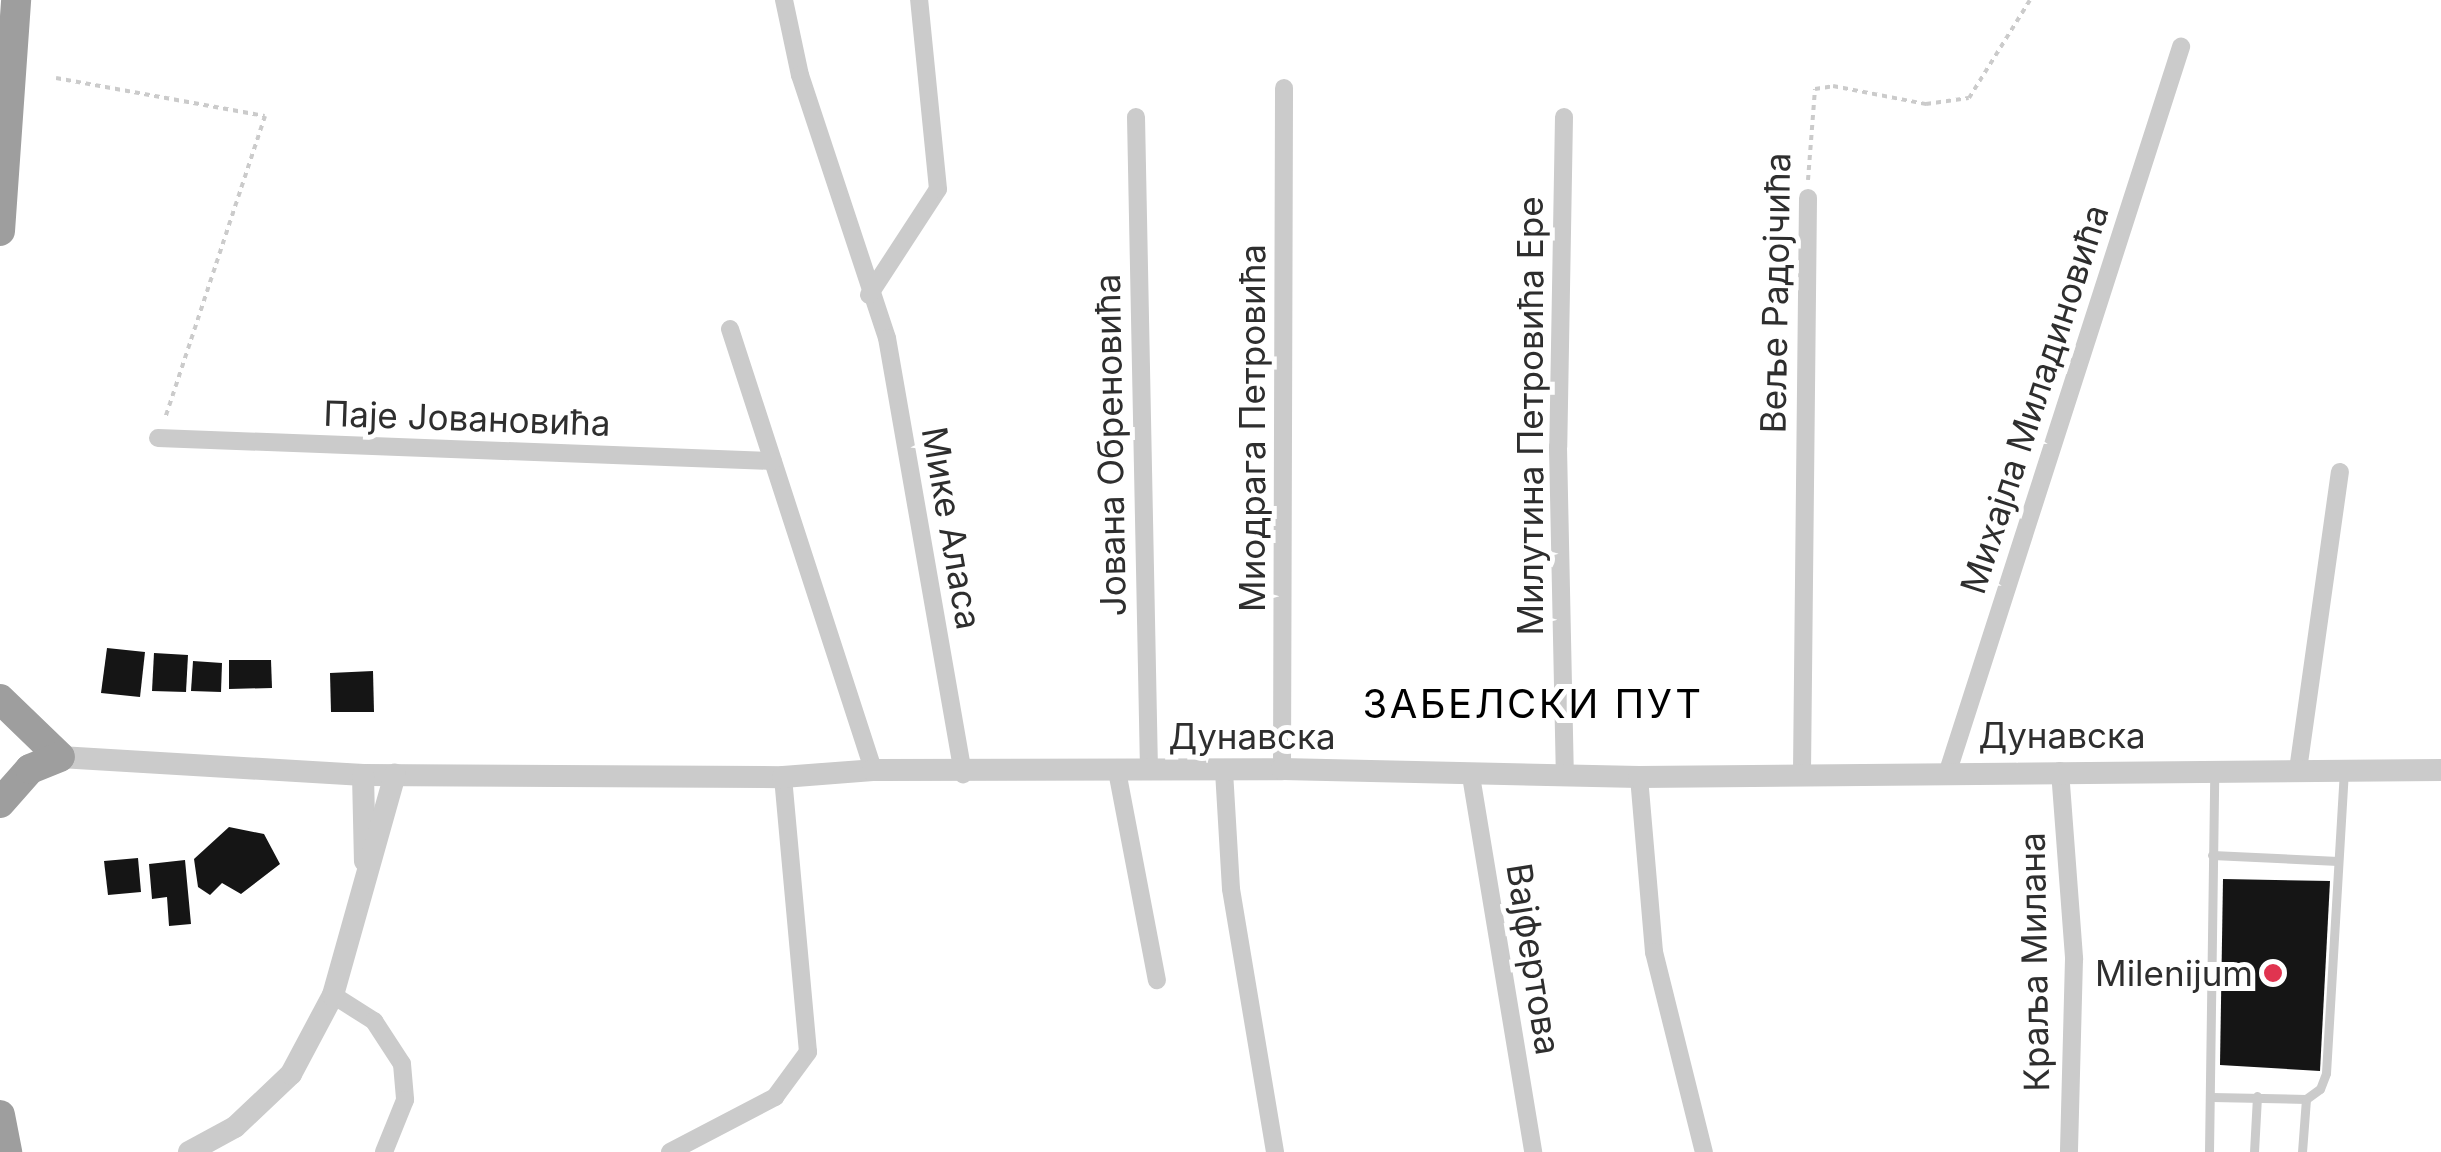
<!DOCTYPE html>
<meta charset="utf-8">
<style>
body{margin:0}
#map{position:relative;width:2441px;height:1152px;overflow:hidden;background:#fff;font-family:Inter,sans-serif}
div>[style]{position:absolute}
.building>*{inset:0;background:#151515}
.path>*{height:4px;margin-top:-2px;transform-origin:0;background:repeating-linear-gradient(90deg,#cbcbcb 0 5px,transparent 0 10px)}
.service>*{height:9px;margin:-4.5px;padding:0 4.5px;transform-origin:4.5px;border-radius:4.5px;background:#cbcbcb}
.minor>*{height:18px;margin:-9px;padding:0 9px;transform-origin:9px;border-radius:9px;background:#cbcbcb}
.tertiary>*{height:22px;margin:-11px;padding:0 11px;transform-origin:11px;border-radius:11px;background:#cbcbcb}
.trunk>*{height:30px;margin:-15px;padding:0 15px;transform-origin:15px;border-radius:15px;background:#9e9e9e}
.dots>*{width:28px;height:28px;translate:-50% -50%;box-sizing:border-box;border:5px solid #fff;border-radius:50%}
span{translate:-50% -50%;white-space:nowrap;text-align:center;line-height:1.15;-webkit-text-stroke:10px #fff;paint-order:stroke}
.street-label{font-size:35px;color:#2e2e2e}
.poi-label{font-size:35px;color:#2e2e2e}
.right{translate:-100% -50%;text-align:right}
.quarter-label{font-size:40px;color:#000;letter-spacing:2.5px}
</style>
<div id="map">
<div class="building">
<i style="clip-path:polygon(107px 648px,145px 652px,140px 697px,101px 693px)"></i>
<i style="clip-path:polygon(154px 653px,188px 655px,186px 692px,152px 691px)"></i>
<i style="clip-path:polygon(229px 660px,271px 660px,272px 688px,229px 689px)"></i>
<i style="clip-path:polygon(193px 661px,222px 663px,221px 692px,191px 691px)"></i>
<i style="clip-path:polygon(373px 671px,374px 712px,331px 712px,330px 673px)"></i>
<i style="clip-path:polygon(229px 827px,264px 834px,280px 864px,241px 894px,222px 883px,210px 895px,198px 887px,194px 859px)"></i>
<i style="clip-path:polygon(138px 858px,141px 892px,108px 895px,104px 861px)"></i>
<i style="clip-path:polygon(185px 860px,191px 924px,169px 926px,167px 897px,152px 899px,149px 864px)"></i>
<i style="clip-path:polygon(2223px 879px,2330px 881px,2320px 1071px,2220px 1065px)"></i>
</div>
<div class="path">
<i style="left:56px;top:78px;width:212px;rotate:10.3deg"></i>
<i style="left:265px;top:116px;width:319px;rotate:108.3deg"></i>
<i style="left:1808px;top:180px;width:91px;rotate:-85.6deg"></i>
<i style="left:1815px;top:89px;width:18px;rotate:-9deg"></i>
<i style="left:1833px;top:86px;width:95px;rotate:11deg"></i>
<i style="left:1926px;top:104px;width:43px;rotate:-7.9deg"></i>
<i style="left:1969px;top:98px;width:115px;rotate:-58.1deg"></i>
</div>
<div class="service">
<i style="left:2212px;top:855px;width:126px;rotate:2.7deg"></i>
<i style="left:2212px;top:1097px;width:94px;rotate:1.2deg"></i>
<i style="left:2209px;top:1152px;width:379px;rotate:-89.2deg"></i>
<i style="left:2254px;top:1152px;width:56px;rotate:-86.9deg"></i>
<i style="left:2302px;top:1152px;width:53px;rotate:-85.7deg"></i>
<i style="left:2306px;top:1099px;width:17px;rotate:-36deg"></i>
<i style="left:2320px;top:1089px;width:17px;rotate:-69deg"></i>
<i style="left:2326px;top:1073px;width:300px;rotate:-86.6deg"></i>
</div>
<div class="minor">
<i style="left:784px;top:0;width:77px;rotate:78deg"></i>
<i style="left:800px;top:75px;width:277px;rotate:71.7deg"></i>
<i style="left:887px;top:338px;width:443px;rotate:80.1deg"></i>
<i style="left:1136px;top:117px;width:654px;rotate:88.86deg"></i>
<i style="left:1564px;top:117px;width:330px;rotate:91deg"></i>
<i style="left:1558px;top:447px;width:327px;rotate:88.8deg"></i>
<i style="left:869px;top:295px;width:126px;rotate:-56.9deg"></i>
<i style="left:938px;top:189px;width:190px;rotate:-95.7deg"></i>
<i style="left:730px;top:329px;width:464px;rotate:72deg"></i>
<i style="left:158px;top:438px;width:615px;rotate:2.14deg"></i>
<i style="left:1282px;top:769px;width:681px;rotate:-89.83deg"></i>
<i style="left:2298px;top:770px;width:301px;rotate:-82deg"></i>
<i style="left:1117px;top:771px;width:213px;rotate:79.2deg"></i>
<i style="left:1224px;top:771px;width:118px;rotate:86.6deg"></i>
<i style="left:1231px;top:889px;width:267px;rotate:80.5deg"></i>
<i style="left:1948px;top:771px;width:761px;rotate:-72.16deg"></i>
<i style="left:2060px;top:771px;width:189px;rotate:85.7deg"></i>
<i style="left:2074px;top:959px;width:193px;rotate:91.5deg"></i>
<i style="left:1802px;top:772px;width:574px;rotate:-89.4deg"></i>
<i style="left:1471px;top:776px;width:381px;rotate:80.6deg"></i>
<i style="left:1639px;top:777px;width:176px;rotate:85.1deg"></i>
<i style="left:1654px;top:952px;width:206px;rotate:76deg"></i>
<i style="left:333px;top:995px;width:49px;rotate:32.4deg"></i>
<i style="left:374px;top:1021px;width:51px;rotate:56.9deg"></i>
<i style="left:402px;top:1064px;width:36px;rotate:85deg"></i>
<i style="left:405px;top:1100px;width:56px;rotate:112deg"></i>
<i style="left:670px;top:1152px;width:119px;rotate:-27.6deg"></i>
<i style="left:775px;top:1097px;width:56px;rotate:-53.7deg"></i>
<i style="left:808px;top:1052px;width:276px;rotate:-95.2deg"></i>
</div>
<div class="tertiary">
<i style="left:60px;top:757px;width:304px;rotate:3.4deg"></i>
<i style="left:363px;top:775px;width:420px;rotate:0.3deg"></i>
<i style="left:783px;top:777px;width:90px;rotate:-4.4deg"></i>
<i style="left:873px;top:770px;width:409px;rotate:-0.1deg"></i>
<i style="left:1282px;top:769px;width:357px;rotate:1.3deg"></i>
<i style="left:1639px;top:777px;width:802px;rotate:-0.5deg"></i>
<i style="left:363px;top:775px;width:86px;rotate:88.7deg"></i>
<i style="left:189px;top:1152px;width:52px;rotate:-28.5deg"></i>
<i style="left:235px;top:1127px;width:77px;rotate:-43.4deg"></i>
<i style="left:291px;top:1074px;width:89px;rotate:-62deg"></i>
<i style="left:333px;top:995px;width:229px;rotate:-74.3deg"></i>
</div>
<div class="trunk">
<i style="left:0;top:231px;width:232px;rotate:-86deg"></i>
<i style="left:0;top:699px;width:83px;rotate:44deg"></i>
<i style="left:0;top:803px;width:45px;rotate:-48.6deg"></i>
<i style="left:30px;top:769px;width:32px;rotate:-22deg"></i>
<i style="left:0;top:1115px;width:38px;rotate:79deg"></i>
</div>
<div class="dots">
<i style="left:2273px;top:973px;background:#e03450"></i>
</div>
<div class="street-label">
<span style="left:1775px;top:293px;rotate:-89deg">Веље Радојчића</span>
<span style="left:2034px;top:399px;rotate:-72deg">Михајла Миладиновића</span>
<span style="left:1530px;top:416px;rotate:-90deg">Милутина Петровића Ере</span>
<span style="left:467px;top:418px;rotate:2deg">Паје Јовановића</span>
<span style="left:1252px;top:428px;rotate:-90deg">Миодрага Петровића</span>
<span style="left:1110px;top:445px;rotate:-91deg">Јована Обреновића</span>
<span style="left:952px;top:528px;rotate:80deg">Мике Аласа</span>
<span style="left:2062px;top:735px">Дунавска</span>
<span style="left:1252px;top:736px">Дунавска</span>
<span style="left:1534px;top:959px;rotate:81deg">Вајфертова</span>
<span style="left:2034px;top:962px;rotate:-91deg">Краља Милана</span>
</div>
<div class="poi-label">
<span class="right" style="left:2253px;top:973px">Milenijum</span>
</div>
<div class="quarter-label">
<span style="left:1533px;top:704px">ЗАБЕЛСКИ ПУТ</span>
</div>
</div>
